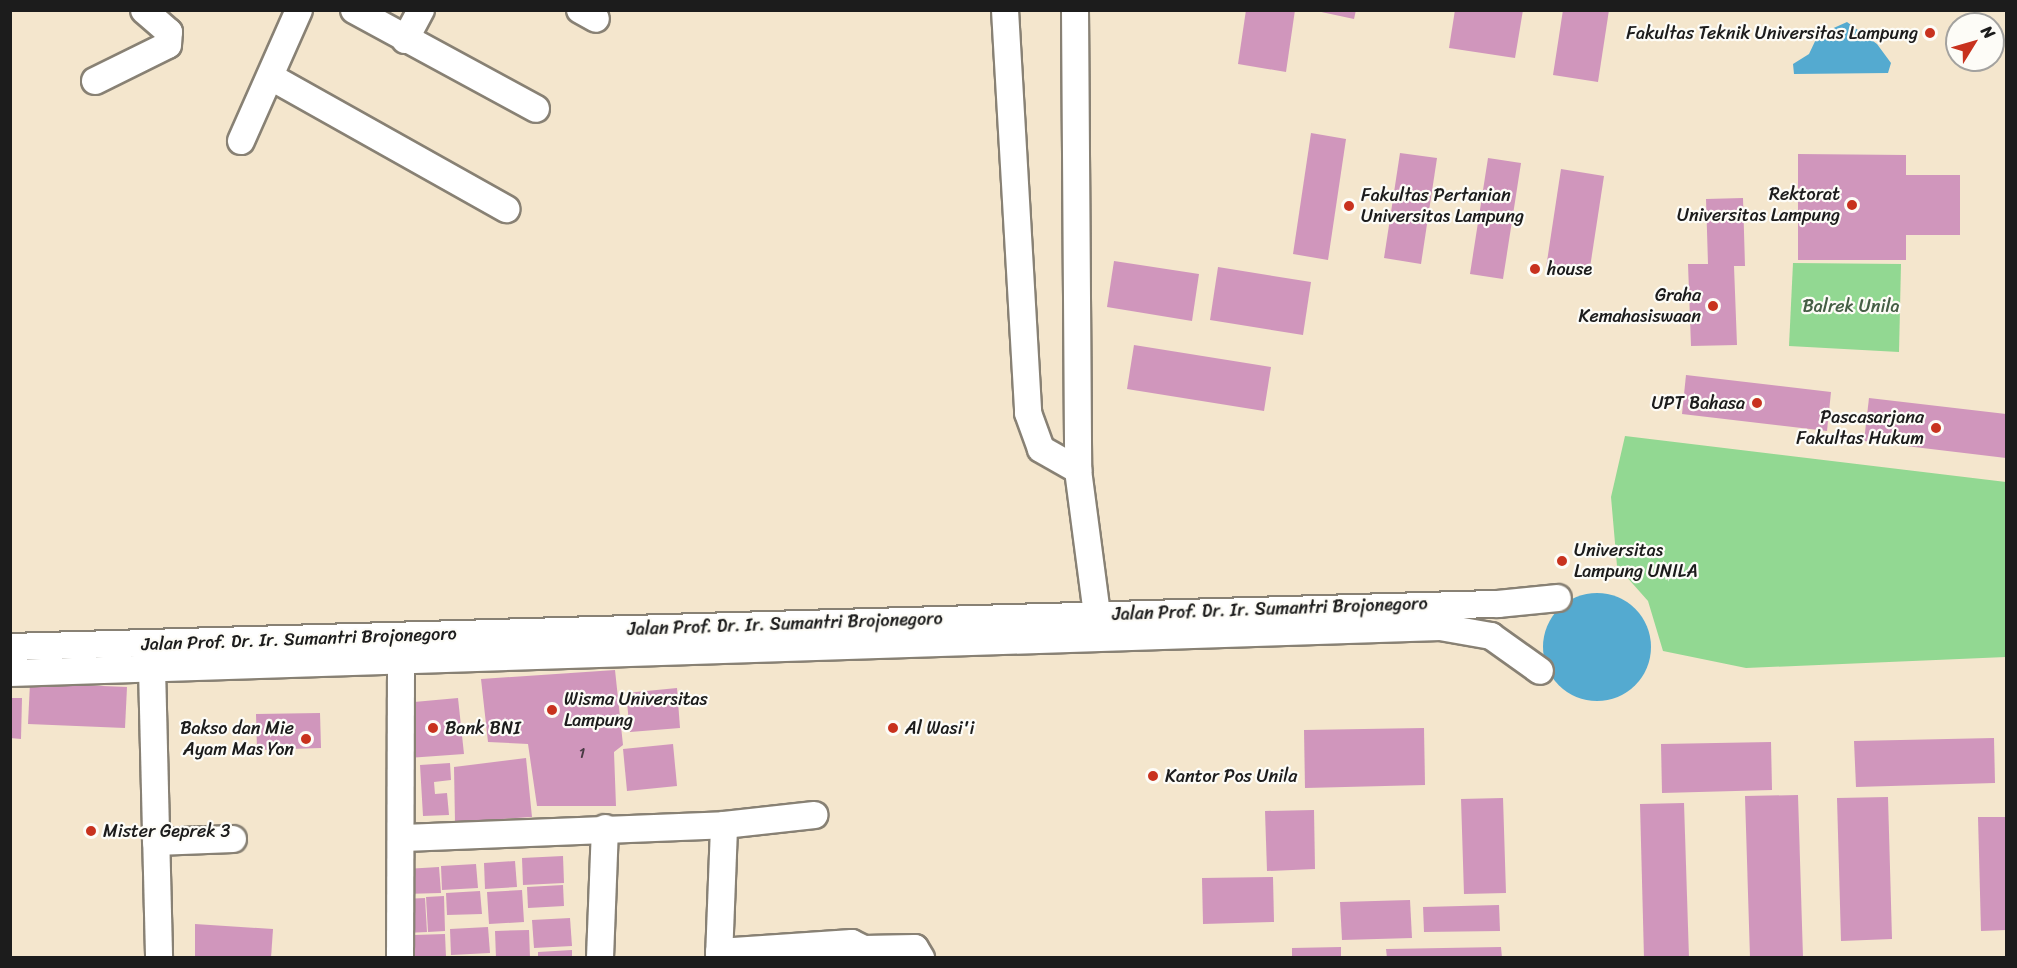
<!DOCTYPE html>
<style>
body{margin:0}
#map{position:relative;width:2017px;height:968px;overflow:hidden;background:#f4e6cd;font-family:Sriracha,sans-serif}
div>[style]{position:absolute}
.green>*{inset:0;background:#92d892}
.water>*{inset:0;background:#54aad0}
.round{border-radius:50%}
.building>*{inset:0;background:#d096bc}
.roads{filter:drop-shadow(2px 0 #888174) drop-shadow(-2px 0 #888174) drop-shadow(0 2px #888174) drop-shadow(0 -2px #888174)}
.minor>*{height:26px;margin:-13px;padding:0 13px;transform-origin:13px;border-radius:13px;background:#fff}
.dots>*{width:16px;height:16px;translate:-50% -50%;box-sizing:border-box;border:3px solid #fdfcf7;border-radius:50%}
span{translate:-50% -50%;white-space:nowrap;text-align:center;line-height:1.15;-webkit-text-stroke:4.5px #fdfcf7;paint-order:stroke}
.number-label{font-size:15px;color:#493a44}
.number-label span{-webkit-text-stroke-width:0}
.poi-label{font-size:18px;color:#1c1c1c}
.right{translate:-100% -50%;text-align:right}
.left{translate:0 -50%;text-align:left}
.park-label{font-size:18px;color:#455e45}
.street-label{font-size:18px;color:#1c1c1c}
.frame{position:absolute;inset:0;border:12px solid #1c1c1c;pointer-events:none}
.north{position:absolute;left:1945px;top:12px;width:60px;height:60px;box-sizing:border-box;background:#fdfcf7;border:2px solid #a3a29f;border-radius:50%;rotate:53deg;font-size:16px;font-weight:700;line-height:24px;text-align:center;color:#1c1c1c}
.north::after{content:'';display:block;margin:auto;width:21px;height:27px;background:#c8321e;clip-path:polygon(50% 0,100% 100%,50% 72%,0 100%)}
</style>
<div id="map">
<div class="green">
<i style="clip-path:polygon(1793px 263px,1901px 264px,1899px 352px,1789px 346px)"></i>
<i style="clip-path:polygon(1625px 436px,2006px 482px,2006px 657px,1746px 668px,1663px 651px,1648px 601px,1617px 566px,1611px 497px)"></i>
</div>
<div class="water">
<i style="clip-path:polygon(1847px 22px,1877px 44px,1891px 63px,1888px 73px,1794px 74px,1793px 64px,1809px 54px,1818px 35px)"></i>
<i class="round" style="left:1543px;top:593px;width:108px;height:108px"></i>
</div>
<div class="building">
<i style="clip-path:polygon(1246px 10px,1295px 10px,1286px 72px,1238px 64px)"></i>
<i style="clip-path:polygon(1312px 10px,1356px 10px,1354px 19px)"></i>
<i style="clip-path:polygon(1455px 10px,1523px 10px,1515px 58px,1449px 48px)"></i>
<i style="clip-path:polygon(1563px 10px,1609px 10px,1598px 82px,1553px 75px)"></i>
<i style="clip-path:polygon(1311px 133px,1346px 139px,1328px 260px,1293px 254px)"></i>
<i style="clip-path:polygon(1400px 153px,1437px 158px,1421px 264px,1384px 258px)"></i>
<i style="clip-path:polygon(1798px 154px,1906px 155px,1906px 175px,1960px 175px,1960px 235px,1906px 235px,1906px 260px,1798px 260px)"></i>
<i style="clip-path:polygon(1488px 158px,1521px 163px,1503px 279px,1470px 274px)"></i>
<i style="clip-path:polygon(1561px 169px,1604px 176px,1589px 274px,1546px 268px)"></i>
<i style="clip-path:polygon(1743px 198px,1745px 266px,1734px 266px,1737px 345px,1691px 346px,1688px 264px,1708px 264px,1706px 199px)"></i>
<i style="clip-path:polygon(1114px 261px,1199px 274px,1192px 321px,1107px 307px)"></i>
<i style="clip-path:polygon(1218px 267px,1311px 282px,1303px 335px,1210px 320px)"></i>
<i style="clip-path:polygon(1134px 345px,1271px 367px,1264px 411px,1127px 389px)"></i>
<i style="clip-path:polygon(1686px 375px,1831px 392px,1827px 431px,1682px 414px)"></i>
<i style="clip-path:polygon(1869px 398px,2006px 414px,2006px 458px,1864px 441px)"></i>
<i style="clip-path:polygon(615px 670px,623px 745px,614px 752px,616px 806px,537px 806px,528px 744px,488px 742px,481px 679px)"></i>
<i style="clip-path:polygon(30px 683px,127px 687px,125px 728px,28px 724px)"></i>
<i style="clip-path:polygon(677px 688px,680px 728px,630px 732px,626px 693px)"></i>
<i style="clip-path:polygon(10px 698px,22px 698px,21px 739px,10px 738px)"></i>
<i style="clip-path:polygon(458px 698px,464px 754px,408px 758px,403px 703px)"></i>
<i style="clip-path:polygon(320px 713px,321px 748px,257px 750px,256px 714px)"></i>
<i style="clip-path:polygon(1424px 728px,1425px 785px,1305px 788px,1304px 730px)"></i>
<i style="clip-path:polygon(1994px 738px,1995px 783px,1856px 787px,1854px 741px)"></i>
<i style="clip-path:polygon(1771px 742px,1772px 790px,1662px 793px,1661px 744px)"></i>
<i style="clip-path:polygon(673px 744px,677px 786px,627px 791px,623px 749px)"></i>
<i style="clip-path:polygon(526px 758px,532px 817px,455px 822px,454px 767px)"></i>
<i style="clip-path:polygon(450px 763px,451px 780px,434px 782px,435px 794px,447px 793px,449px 815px,423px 816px,420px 765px)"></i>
<i style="clip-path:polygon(1798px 795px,1803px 958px,1750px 958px,1745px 796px)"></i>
<i style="clip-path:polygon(1888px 797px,1892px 939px,1841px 941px,1837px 798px)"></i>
<i style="clip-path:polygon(1503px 798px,1506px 893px,1464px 894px,1461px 799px)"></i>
<i style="clip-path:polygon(1684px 803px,1689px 958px,1644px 958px,1640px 804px)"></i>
<i style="clip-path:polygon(1314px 810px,1315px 869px,1267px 871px,1265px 811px)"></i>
<i style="clip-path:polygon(1978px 817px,2006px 817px,2006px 930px,1981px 931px)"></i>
<i style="clip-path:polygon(563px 856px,564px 883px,523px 885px,522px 858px)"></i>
<i style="clip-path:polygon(515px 861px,517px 887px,485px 889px,484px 863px)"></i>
<i style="clip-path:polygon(476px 864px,478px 888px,442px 890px,441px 866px)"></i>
<i style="clip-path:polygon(439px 867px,441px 893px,404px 894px,405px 869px)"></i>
<i style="clip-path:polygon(1273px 877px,1274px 922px,1203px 924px,1202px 878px)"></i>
<i style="clip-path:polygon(563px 885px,564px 906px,528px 908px,527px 887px)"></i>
<i style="clip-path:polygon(522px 890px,524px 922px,489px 924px,487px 892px)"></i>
<i style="clip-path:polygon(480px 891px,482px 914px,447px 915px,446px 893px)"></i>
<i style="clip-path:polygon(444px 896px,445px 931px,428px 932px,426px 897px)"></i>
<i style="clip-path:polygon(425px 898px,427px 932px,405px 933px,403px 899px)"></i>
<i style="clip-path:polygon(1410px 900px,1412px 938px,1342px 940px,1340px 902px)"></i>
<i style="clip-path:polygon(1499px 905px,1500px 931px,1424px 932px,1423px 907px)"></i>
<i style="clip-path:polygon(570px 918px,572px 946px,534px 948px,532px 920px)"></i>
<i style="clip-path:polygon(195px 924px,273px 929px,271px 958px,195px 958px)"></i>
<i style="clip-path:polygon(488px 927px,490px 953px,451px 955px,450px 929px)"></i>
<i style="clip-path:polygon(529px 930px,530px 958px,496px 958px,495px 931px)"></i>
<i style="clip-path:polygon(445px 934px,446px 957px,415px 958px,414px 935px)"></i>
<i style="clip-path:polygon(1341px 947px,1341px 958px,1292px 958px,1292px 948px)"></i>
<i style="clip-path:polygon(1501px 947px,1502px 958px,1387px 958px,1386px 949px)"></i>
<i style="clip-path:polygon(572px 950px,572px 958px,538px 958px,538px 952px)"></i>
</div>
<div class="roads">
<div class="minor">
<i style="left:354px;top:10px;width:207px;rotate:28.5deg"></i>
<i style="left:580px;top:10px;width:18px;rotate:29deg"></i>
<i style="left:1005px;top:10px;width:404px;rotate:86.7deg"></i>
<i style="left:1028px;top:413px;width:38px;rotate:70deg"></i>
<i style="left:1041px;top:449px;width:43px;rotate:29.6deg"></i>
<i style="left:1075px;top:10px;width:460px;rotate:89.6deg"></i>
<i style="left:1078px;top:470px;width:146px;rotate:82.5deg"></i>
<i style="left:405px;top:40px;width:34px;rotate:-62deg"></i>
<i style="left:271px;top:77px;width:270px;rotate:29.3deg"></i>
<i style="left:95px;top:81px;width:81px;rotate:-26.3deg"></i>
<i style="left:168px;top:45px;width:13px;rotate:-86deg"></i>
<i style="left:169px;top:32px;width:33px;rotate:-139deg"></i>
<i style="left:241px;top:141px;width:143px;rotate:-66.1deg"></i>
<i style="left:10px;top:647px;width:1489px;rotate:-1.66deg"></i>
<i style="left:1498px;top:604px;width:60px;rotate:-5.7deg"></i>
<i style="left:152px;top:668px;width:290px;rotate:88.6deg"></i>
<i style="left:10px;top:673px;width:1431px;rotate:-1.84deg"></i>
<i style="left:1440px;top:627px;width:52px;rotate:10deg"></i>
<i style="left:1491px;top:636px;width:60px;rotate:35.5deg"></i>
<i style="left:404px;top:838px;width:320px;rotate:-2.3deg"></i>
<i style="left:724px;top:825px;width:91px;rotate:-6.3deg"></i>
<i style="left:156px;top:842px;width:77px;rotate:-2.2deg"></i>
<i style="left:719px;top:952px;width:133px;rotate:-3.9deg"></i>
<i style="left:852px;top:943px;width:13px;rotate:27deg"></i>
<i style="left:864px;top:949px;width:51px;rotate:-1.1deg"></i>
<i style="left:915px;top:948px;width:12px;rotate:59deg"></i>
<i style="left:400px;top:958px;width:309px;rotate:-89.8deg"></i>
<i style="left:600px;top:958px;width:130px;rotate:-87.8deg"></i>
<i style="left:719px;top:958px;width:133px;rotate:-87.8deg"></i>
</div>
</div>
<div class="dots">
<i style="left:1930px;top:33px;background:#c8321e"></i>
<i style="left:1852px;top:205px;background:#c8321e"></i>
<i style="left:1349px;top:206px;background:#c8321e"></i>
<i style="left:1535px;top:269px;background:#c8321e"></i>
<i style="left:1713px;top:306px;background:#c8321e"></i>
<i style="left:1757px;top:403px;background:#c8321e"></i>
<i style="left:1936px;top:428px;background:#c8321e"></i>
<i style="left:1562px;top:561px;background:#c8321e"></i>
<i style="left:552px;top:710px;background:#c8321e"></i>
<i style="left:433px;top:728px;background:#c8321e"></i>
<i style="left:893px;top:728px;background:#c8321e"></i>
<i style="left:306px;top:739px;background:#c8321e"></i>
<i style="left:1153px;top:776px;background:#c8321e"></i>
<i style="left:91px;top:831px;background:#c8321e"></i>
</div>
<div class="number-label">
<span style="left:582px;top:754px">1</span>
</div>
<div class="poi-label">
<span class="right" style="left:1918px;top:33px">Fakultas Teknik Universitas Lampung</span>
<span class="right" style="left:1840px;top:205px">Rektorat<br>Universitas Lampung</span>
<span class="left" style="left:1361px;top:206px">Fakultas Pertanian<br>Universitas Lampung</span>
<span class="left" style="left:1547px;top:269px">house</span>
<span class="right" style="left:1701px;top:306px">Graha<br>Kemahasiswaan</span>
<span class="right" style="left:1745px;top:403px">UPT Bahasa</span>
<span class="right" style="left:1924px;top:428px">Pascasarjana<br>Fakultas Hukum</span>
<span class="left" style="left:1574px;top:561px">Universitas<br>Lampung UNILA</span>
<span class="left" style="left:564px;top:710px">Wisma Universitas<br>Lampung</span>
<span class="left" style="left:445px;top:728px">Bank BNI</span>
<span class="left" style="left:905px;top:728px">Al Wasi'i</span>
<span class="right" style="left:294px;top:739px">Bakso dan Mie<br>Ayam Mas Yon</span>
<span class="left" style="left:1165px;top:776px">Kantor Pos Unila</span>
<span class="left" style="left:103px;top:831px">Mister Geprek 3</span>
</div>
<div class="park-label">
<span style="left:1851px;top:306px">Balrek Unila</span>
</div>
<div class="street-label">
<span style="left:1270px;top:609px;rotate:-2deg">Jalan Prof. Dr. Ir. Sumantri Brojonegoro</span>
<span style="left:785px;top:624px;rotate:-2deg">Jalan Prof. Dr. Ir. Sumantri Brojonegoro</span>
<span style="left:299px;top:639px;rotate:-2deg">Jalan Prof. Dr. Ir. Sumantri Brojonegoro</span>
</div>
<div class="frame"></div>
<div class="north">N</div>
</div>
